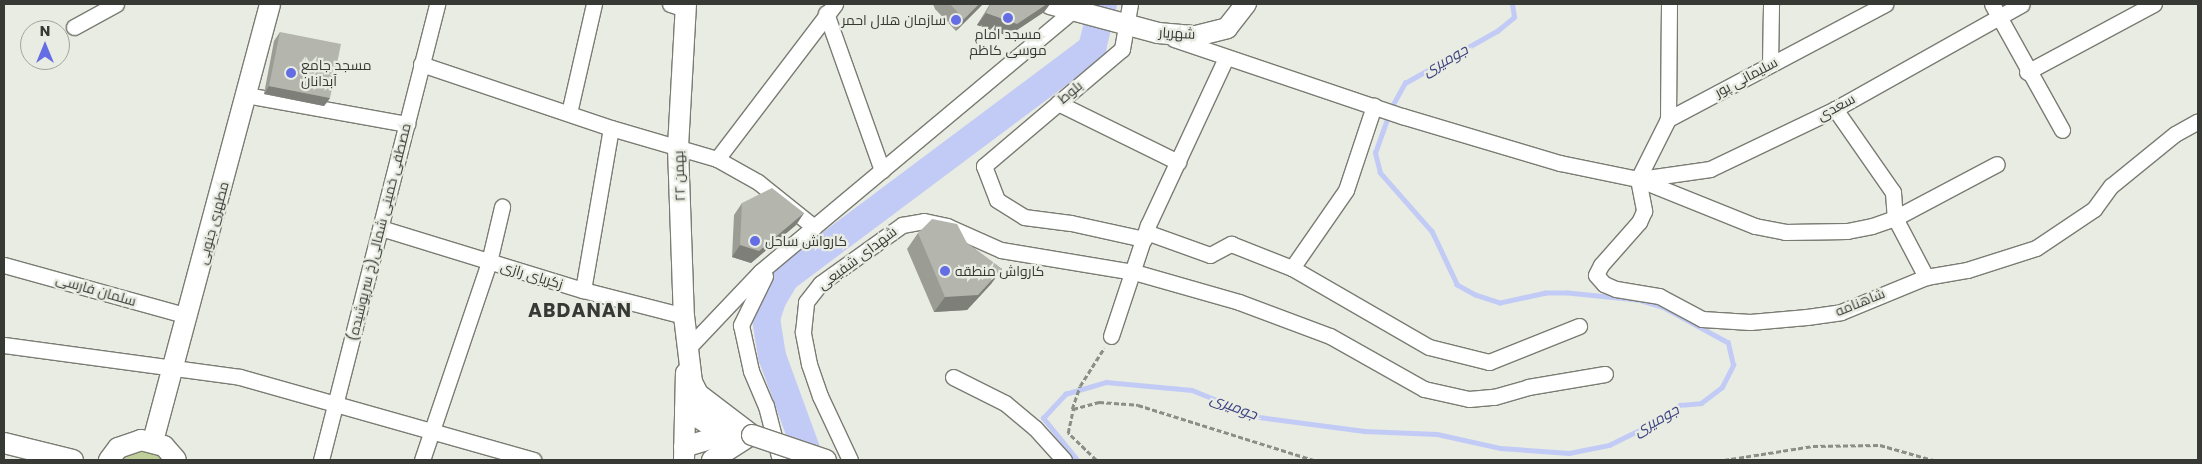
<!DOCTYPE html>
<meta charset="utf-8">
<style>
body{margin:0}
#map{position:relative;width:2202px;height:464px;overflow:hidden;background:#e9ece2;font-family:Poppins,Cairo,sans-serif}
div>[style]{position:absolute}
.green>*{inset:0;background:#c0ce99}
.stream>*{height:4.5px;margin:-2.25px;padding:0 2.25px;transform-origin:2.25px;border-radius:2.25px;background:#c2cbf6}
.river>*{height:28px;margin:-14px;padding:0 14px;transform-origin:14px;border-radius:14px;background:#c2cbf6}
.path>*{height:2.5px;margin-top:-1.25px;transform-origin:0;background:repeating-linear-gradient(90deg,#8b8e87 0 5px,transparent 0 7.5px)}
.roads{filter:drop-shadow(1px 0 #7a7c73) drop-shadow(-1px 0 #7a7c73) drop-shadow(0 1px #7a7c73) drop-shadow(0 -1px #7a7c73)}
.minor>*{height:15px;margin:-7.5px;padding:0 7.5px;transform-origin:7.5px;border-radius:7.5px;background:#fff}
.major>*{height:20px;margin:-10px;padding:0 10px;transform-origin:10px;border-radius:10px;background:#fff}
.bridges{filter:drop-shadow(1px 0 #7a7c73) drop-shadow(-1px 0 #7a7c73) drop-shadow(0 1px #7a7c73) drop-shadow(0 -1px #7a7c73)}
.major-bridge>*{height:20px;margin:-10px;padding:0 10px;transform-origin:10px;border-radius:10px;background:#fff}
.wall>*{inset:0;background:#9b9d95}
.shaded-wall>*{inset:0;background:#7e7f79}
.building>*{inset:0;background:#b4b6ad}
.dots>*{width:14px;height:14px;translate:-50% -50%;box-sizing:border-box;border:2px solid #e9ece2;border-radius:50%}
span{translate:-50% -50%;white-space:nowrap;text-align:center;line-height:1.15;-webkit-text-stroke:4.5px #e9ece2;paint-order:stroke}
.poi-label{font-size:14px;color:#373935}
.right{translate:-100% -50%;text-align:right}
.left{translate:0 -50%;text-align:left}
.street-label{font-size:14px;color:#373935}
.water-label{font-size:15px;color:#3c4282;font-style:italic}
.district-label{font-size:19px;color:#373935;font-weight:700;letter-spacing:1px}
.frame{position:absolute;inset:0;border:5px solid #373935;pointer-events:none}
.north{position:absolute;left:20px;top:20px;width:50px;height:50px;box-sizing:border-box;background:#e9ece2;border:1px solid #a2a49d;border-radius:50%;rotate:0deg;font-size:14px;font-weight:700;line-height:20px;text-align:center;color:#373935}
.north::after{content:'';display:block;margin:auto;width:18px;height:22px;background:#656de5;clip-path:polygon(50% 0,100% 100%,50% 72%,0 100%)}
</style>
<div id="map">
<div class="green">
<i style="clip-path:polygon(149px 448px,167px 460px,117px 460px,121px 455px)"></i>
</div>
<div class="stream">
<i style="left:1077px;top:460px;width:54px;rotate:-129deg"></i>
<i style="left:1043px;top:418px;width:33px;rotate:-47deg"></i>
<i style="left:1065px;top:394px;width:43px;rotate:-16.3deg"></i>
<i style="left:1106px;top:382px;width:86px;rotate:5.3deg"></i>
<i style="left:1192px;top:390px;width:72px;rotate:21.9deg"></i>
<i style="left:1259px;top:417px;width:106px;rotate:7.6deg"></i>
<i style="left:1364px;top:431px;width:73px;rotate:2.4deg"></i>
<i style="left:1437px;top:434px;width:65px;rotate:12.5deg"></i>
<i style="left:1500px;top:448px;width:69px;rotate:4.1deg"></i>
<i style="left:1569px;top:453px;width:41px;rotate:-11.3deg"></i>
<i style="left:1609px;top:445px;width:64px;rotate:-26.2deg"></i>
<i style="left:1666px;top:417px;width:18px;rotate:-41deg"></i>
<i style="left:1680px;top:405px;width:21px;rotate:-5deg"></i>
<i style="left:1701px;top:403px;width:26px;rotate:-37deg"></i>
<i style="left:1722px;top:387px;width:25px;rotate:-63deg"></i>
<i style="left:1733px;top:365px;width:23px;rotate:-103deg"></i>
<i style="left:1728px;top:343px;width:75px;rotate:-151.4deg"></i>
<i style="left:1662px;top:307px;width:26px;rotate:-164deg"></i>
<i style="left:1637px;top:300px;width:69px;rotate:-174.2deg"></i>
<i style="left:1568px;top:293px;width:22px;rotate:180deg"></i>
<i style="left:1546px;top:293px;width:47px;rotate:167.7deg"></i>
<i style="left:1500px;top:303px;width:26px;rotate:-162deg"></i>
<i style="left:1475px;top:295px;width:21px;rotate:-151deg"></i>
<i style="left:1457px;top:285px;width:59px;rotate:-115.3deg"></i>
<i style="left:1432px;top:232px;width:79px;rotate:-131.4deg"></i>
<i style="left:1380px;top:173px;width:21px;rotate:-104deg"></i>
<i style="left:1375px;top:153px;width:48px;rotate:-70.4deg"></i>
<i style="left:1391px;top:108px;width:29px;rotate:-61deg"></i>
<i style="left:1405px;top:83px;width:106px;rotate:-29.5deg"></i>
<i style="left:1497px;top:31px;width:22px;rotate:-39deg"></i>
<i style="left:1514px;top:17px;width:13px;rotate:-99deg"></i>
</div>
<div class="river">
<i style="left:810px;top:460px;width:111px;rotate:-110.1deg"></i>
<i style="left:772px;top:356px;width:37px;rotate:-99deg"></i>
<i style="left:766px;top:319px;width:20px;rotate:-72deg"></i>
<i style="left:772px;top:300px;width:26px;rotate:-59deg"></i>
<i style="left:785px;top:278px;width:384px;rotate:-36.8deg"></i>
<i style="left:1092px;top:48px;width:45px;rotate:-76deg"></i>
</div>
<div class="path">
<i style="left:1072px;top:409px;width:24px;rotate:-71deg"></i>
<i style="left:1080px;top:386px;width:45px;rotate:-57.7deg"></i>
<i style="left:1096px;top:460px;width:39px;rotate:-136deg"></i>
<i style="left:1068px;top:433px;width:25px;rotate:-78deg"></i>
<i style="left:1073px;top:409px;width:27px;rotate:-15deg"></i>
<i style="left:1099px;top:402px;width:39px;rotate:4deg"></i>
<i style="left:1138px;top:405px;width:184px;rotate:17.4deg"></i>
<i style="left:1724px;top:460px;width:90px;rotate:-8.9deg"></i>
<i style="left:1813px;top:446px;width:67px;rotate:-0.9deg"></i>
<i style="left:1880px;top:445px;width:55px;rotate:15.8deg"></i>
</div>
<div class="roads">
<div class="minor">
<i style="left:670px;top:4px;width:16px;rotate:18deg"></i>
<i style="left:1130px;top:4px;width:46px;rotate:100.1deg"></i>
<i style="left:1122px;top:49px;width:181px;rotate:139.7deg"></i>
<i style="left:984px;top:166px;width:36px;rotate:69deg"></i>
<i style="left:997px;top:200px;width:32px;rotate:32deg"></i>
<i style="left:1024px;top:217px;width:47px;rotate:7.3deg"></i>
<i style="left:1071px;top:223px;width:75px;rotate:12.4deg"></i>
<i style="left:1992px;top:4px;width:144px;rotate:60.9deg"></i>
<i style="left:826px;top:13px;width:167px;rotate:70.4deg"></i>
<i style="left:74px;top:27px;width:48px;rotate:-28.7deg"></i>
<i style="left:1174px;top:39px;width:241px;rotate:18.7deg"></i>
<i style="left:1402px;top:116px;width:165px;rotate:16.6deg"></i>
<i style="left:1560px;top:163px;width:80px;rotate:11.6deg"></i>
<i style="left:1638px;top:179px;width:126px;rotate:21.9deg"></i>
<i style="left:1755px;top:226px;width:31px;rotate:11deg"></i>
<i style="left:1785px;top:232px;width:62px;rotate:-0.9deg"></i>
<i style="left:1847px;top:231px;width:25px;rotate:-11deg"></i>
<i style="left:1872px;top:226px;width:24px;rotate:-19deg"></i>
<i style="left:1895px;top:218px;width:115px;rotate:-27.9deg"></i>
<i style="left:421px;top:64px;width:200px;rotate:18.6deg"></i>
<i style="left:611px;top:128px;width:110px;rotate:16.3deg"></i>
<i style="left:717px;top:159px;width:47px;rotate:29.3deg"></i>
<i style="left:758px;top:182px;width:72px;rotate:38.8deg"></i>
<i style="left:1770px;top:64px;width:60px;rotate:-89deg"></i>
<i style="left:2027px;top:72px;width:144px;rotate:-28.2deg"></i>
<i style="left:246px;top:95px;width:164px;rotate:10.2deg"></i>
<i style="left:1058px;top:103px;width:134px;rotate:26.2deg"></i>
<i style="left:1835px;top:109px;width:101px;rotate:55.1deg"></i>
<i style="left:1893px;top:192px;width:26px;rotate:86deg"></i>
<i style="left:1895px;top:218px;width:67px;rotate:62.3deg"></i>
<i style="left:569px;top:113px;width:112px;rotate:-77.1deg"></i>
<i style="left:1668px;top:119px;width:115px;rotate:-89.5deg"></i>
<i style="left:717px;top:159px;width:195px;rotate:-52.7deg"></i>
<i style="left:1638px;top:179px;width:33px;rotate:79deg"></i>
<i style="left:1644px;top:211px;width:12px;rotate:114deg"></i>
<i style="left:1639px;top:222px;width:57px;rotate:131.5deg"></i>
<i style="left:1601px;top:265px;width:11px;rotate:117deg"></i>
<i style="left:1596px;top:275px;width:12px;rotate:48deg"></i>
<i style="left:1604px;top:284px;width:13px;rotate:23deg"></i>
<i style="left:1616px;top:289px;width:44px;rotate:9.2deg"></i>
<i style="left:1659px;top:296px;width:49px;rotate:28.1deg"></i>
<i style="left:1702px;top:319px;width:48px;rotate:3.6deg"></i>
<i style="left:1750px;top:322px;width:57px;rotate:-5deg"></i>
<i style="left:1807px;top:317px;width:34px;rotate:-8deg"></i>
<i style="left:1841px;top:312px;width:92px;rotate:-22.4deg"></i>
<i style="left:1926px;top:277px;width:42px;rotate:-9.7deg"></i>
<i style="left:1967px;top:270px;width:72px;rotate:-17.7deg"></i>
<i style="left:2036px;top:248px;width:70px;rotate:-33.9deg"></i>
<i style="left:2094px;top:209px;width:29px;rotate:-54deg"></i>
<i style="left:2111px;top:186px;width:82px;rotate:-39.1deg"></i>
<i style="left:2175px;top:134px;width:26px;rotate:-29deg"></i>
<i style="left:1638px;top:179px;width:67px;rotate:-63.4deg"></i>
<i style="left:1668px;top:119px;width:246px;rotate:-27.9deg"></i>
<i style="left:1640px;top:179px;width:71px;rotate:-8.1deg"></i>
<i style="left:1710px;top:169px;width:139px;rotate:-25.6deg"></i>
<i style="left:1835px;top:109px;width:214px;rotate:-29.3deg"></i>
<i style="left:381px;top:228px;width:211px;rotate:17.1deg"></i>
<i style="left:583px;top:290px;width:104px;rotate:14.4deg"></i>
<i style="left:1146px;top:232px;width:68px;rotate:19.8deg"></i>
<i style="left:1210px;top:255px;width:24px;rotate:-28deg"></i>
<i style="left:1231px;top:244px;width:66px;rotate:21.5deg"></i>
<i style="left:1292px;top:268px;width:158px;rotate:30deg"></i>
<i style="left:1429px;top:347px;width:62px;rotate:14deg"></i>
<i style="left:1489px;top:362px;width:97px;rotate:-21.8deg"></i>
<i style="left:4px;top:265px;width:191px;rotate:15.5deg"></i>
<i style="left:1292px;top:268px;width:95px;rotate:-55.3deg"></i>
<i style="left:1346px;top:190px;width:89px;rotate:-71.6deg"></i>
<i style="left:765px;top:276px;width:55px;rotate:116.1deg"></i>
<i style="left:741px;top:325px;width:47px;rotate:77.7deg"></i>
<i style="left:751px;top:371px;width:38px;rotate:67deg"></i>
<i style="left:766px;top:406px;width:56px;rotate:75.5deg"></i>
<i style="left:583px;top:290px;width:164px;rotate:-80.2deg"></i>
<i style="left:1111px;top:336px;width:117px;rotate:-71.6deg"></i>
<i style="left:1148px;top:225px;width:184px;rotate:-65deg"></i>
<i style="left:4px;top:345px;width:238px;rotate:7.7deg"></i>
<i style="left:240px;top:377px;width:305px;rotate:15.8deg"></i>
<i style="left:687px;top:349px;width:106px;rotate:-46.5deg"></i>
<i style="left:760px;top:272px;width:407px;rotate:-39.9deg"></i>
<i style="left:1072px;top:11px;width:7px;rotate:-82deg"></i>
<i style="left:953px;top:377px;width:58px;rotate:26.6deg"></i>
<i style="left:1005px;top:403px;width:39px;rotate:40deg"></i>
<i style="left:1035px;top:428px;width:43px;rotate:47.8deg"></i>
<i style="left:321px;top:460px;width:471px;rotate:-75.7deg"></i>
<i style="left:422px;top:460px;width:209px;rotate:-71.3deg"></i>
<i style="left:489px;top:262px;width:57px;rotate:-76.7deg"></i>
<i style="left:850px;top:460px;width:71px;rotate:-115.1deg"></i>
<i style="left:820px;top:396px;width:34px;rotate:-109deg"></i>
<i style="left:809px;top:364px;width:33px;rotate:-101deg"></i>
<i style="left:803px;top:332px;width:30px;rotate:-84deg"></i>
<i style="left:806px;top:302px;width:24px;rotate:-52deg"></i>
<i style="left:821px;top:283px;width:100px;rotate:-35.6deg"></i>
<i style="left:902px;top:225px;width:22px;rotate:-10deg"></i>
<i style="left:924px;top:221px;width:24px;rotate:12deg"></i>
<i style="left:947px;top:226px;width:59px;rotate:24deg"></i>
<i style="left:1001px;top:250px;width:135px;rotate:9.4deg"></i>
<i style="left:1134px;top:272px;width:109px;rotate:15.9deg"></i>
<i style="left:1239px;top:302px;width:97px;rotate:20.5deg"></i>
<i style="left:1330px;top:336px;width:108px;rotate:29.4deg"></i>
<i style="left:1424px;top:389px;width:46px;rotate:12.5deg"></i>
<i style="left:1469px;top:399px;width:25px;rotate:-5deg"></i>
<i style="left:1494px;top:397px;width:35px;rotate:-16deg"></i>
<i style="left:1528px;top:387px;width:78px;rotate:-9.6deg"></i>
</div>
<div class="major">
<i style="left:686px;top:4px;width:144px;rotate:93.2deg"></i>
<i style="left:678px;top:148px;width:168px;rotate:88deg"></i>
<i style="left:684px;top:316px;width:66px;rotate:83.1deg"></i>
<i style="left:692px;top:382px;width:13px;rotate:63deg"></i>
<i style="left:698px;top:394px;width:68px;rotate:37.2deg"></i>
<i style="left:1050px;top:4px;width:112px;rotate:15deg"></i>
<i style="left:1158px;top:33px;width:38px;rotate:5deg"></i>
<i style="left:1196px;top:36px;width:32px;rotate:-14deg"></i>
<i style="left:1227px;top:28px;width:31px;rotate:-52deg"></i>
<i style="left:685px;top:409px;width:35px;rotate:33deg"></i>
<i style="left:714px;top:428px;width:34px;rotate:10deg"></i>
<i style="left:153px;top:441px;width:452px;rotate:-75deg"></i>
<i style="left:4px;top:443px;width:71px;rotate:13.8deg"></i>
<i style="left:684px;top:447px;width:30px;rotate:-17deg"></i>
<i style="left:713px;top:438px;width:19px;rotate:-6deg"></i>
<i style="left:109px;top:460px;width:15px;rotate:-53deg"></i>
<i style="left:118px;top:448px;width:24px;rotate:-19deg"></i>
<i style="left:141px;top:440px;width:24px;rotate:15deg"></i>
<i style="left:164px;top:446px;width:18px;rotate:49deg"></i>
<i style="left:684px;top:460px;width:87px;rotate:-88.7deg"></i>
<i style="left:712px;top:460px;width:43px;rotate:-32.6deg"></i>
</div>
</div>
<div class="bridges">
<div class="major-bridge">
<i style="left:752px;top:435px;width:78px;rotate:18.7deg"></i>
</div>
</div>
<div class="wall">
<i style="clip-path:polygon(933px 4px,983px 4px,956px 31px,935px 9px)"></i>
<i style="clip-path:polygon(990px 4px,1050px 4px,1044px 12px,1008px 36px,977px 25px)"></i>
<i style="clip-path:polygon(280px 32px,330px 98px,324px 106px,264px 94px,274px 41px)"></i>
<i style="clip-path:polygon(742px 203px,804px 213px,796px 225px,751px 263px,732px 257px,734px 215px)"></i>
<i style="clip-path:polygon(918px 233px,967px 243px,1002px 269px,991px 284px,967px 310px,934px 312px,907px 249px)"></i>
</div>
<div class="shaded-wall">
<i style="clip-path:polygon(979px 4px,983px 4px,956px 31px,964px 19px)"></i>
<i style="clip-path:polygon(1047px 4px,1050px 4px,1044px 12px,1008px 36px,977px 25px,986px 13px)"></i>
<i style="clip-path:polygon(269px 86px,330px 98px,324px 106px,264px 94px)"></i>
<i style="clip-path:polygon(804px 213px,796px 225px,751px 263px,732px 257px,740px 245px)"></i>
<i style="clip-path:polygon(1002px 269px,991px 284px,967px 310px,934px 312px,945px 297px)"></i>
</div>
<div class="building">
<i style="clip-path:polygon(950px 4px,979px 4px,964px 19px)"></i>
<i style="clip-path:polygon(991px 4px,1047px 4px,1017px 24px,986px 13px)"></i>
<i style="clip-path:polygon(280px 32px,341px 44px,330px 98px,269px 86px)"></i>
<i style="clip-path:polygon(772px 188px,804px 213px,759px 251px,740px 245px,742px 203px)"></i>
<i style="clip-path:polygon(932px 219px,957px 224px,967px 243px,1002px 269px,978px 295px,945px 297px,918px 233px)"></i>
</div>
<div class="dots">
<i style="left:1008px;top:18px;background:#656de5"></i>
<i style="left:956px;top:20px;background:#656de5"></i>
<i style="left:291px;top:73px;background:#656de5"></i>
<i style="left:755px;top:241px;background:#656de5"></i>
<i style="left:945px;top:271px;background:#656de5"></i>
</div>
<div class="poi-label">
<span class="right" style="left:946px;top:20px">سازمان هلال احمر</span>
<span style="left:1008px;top:42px">مسجد امام<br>موسی کاظم</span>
<span class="left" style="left:301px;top:73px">مسجد جامع<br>آبدانان</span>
<span class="left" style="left:765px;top:241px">کارواش ساحل</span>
<span class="left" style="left:955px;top:271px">کارواش منطقه</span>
</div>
<div class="street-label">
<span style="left:1177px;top:33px;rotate:3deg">شهریار</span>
<span style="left:1746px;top:77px;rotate:-28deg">سلیمانی پور</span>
<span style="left:1070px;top:92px;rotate:-40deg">بلوط</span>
<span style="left:1836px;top:107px;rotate:-28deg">سعدی</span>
<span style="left:679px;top:176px;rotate:-92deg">۲۲ بهمن</span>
<span style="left:213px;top:223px;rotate:-75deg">مطهری جنوبی</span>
<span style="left:379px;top:232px;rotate:-76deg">مصطفی خمینی شمالی(خ سرپوشیده)</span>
<span style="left:857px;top:258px;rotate:-37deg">شهدای شفیعی</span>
<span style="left:532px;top:275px;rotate:17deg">زکریای رازی</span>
<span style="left:96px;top:290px;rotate:16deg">سلمان فارسی</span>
<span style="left:1860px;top:302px;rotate:-22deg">شاهنامه</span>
</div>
<div class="water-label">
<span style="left:1445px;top:60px;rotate:-29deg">جومیری</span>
<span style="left:1234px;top:406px;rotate:21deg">جومیری</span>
<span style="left:1656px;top:420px;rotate:-29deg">جومیری</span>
</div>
<div class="district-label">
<span style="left:580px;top:311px">ABDANAN</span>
</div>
<div class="frame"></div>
<div class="north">N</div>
</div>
